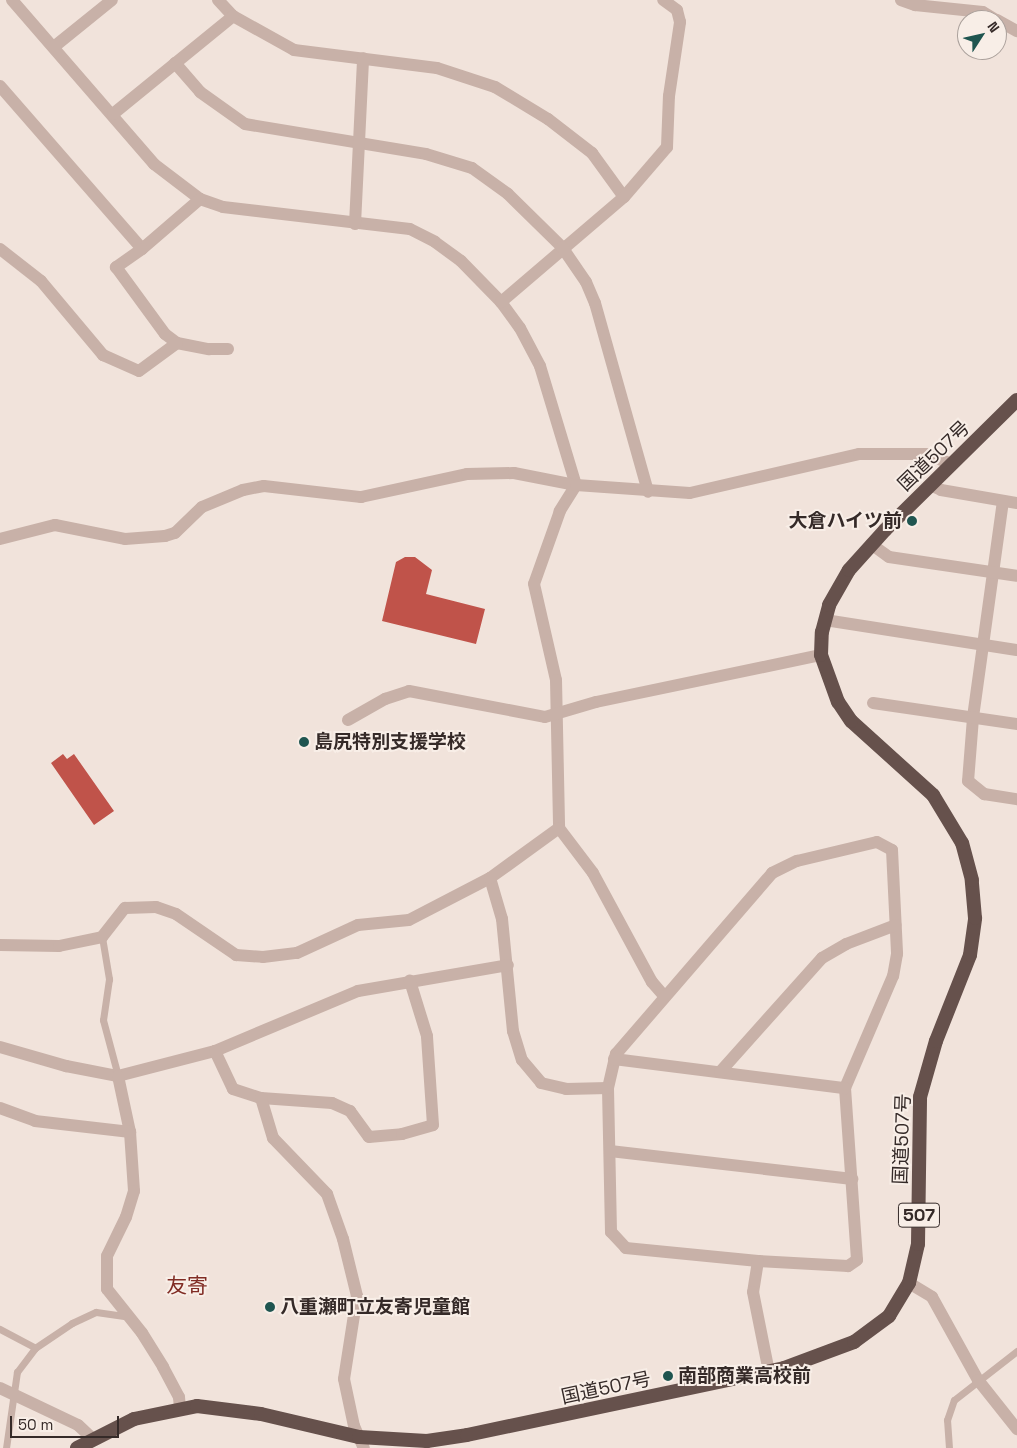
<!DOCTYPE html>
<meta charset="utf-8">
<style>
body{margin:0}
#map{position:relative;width:1017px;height:1448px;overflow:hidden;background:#f1e3db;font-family:"Space Grotesk","Noto Sans JP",sans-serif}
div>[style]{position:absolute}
.building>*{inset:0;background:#c0534a}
.service>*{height:7px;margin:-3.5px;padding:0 3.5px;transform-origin:3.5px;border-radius:3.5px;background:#c8b1a8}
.minor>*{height:12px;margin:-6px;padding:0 6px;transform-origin:6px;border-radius:6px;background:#c8b1a8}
.trunk>*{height:14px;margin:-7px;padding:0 7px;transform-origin:7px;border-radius:7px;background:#66514c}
.dots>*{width:14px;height:14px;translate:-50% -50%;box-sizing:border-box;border:2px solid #f8eee7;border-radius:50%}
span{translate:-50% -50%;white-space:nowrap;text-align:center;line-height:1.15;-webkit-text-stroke:4px #f8eee7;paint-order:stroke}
.shield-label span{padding:1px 4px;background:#f8eee7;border:1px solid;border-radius:4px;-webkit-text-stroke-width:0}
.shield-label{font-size:18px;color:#352a28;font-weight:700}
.street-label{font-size:19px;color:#352a28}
.poi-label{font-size:19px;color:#352a28;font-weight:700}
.right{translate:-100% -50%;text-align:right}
.left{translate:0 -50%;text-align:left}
.quarter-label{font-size:21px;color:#802c24}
.north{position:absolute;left:957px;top:10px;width:50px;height:50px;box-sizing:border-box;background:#f8eee7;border:1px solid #aaa09b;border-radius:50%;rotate:55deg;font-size:14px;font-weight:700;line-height:20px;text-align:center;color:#352a28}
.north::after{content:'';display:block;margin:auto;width:18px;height:22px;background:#1f5550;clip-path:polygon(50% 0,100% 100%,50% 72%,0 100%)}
.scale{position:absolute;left:10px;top:1416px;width:109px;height:22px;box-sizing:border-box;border:2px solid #352a28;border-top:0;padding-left:6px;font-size:15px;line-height:18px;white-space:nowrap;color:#352a28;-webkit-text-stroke:4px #f8eee7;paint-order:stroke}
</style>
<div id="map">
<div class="building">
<i style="clip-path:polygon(405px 557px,415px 557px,432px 570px,426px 594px,485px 609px,476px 644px,382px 621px,396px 562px)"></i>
<i style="clip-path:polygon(63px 754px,67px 759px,74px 754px,114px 811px,94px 825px,51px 763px)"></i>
</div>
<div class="service">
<i style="left:102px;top:937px;width:43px;rotate:80.5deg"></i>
<i style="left:109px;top:979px;width:41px;rotate:98.3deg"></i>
<i style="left:103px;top:1020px;width:58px;rotate:75deg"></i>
<i style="left:0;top:1329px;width:40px;rotate:28deg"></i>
<i style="left:6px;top:1448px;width:77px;rotate:-81.8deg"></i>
<i style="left:17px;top:1372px;width:30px;rotate:-53deg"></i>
<i style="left:35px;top:1348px;width:45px;rotate:-34deg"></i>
<i style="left:72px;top:1323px;width:26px;rotate:-25deg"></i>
<i style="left:96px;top:1312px;width:30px;rotate:8deg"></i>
<i style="left:949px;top:1448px;width:28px;rotate:-94deg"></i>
<i style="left:947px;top:1420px;width:21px;rotate:-71deg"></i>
<i style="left:954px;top:1400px;width:80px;rotate:-37.9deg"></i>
</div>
<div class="minor">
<i style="left:12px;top:0;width:217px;rotate:49.1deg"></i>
<i style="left:154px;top:164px;width:58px;rotate:37.3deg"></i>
<i style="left:200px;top:199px;width:24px;rotate:19deg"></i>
<i style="left:223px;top:207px;width:188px;rotate:6.7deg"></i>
<i style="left:410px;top:229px;width:28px;rotate:27deg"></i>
<i style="left:435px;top:242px;width:32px;rotate:36deg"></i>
<i style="left:461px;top:261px;width:57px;rotate:45.7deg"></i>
<i style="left:501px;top:302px;width:32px;rotate:54deg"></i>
<i style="left:520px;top:328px;width:43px;rotate:62.2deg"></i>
<i style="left:540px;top:366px;width:124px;rotate:73.2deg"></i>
<i style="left:576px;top:485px;width:31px;rotate:122deg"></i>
<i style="left:560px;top:511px;width:77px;rotate:109.6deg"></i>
<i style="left:534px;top:584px;width:98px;rotate:77.1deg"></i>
<i style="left:556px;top:680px;width:148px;rotate:88.8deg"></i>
<i style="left:559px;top:828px;width:56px;rotate:52.9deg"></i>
<i style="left:593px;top:873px;width:124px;rotate:61.6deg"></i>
<i style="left:652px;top:982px;width:18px;rotate:49deg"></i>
<i style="left:218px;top:0;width:22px;rotate:47deg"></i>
<i style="left:233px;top:16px;width:70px;rotate:29.1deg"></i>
<i style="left:294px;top:50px;width:144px;rotate:7.2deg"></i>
<i style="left:437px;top:68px;width:61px;rotate:18.1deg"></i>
<i style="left:495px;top:87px;width:62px;rotate:31.1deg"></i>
<i style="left:548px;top:119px;width:56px;rotate:37.7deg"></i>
<i style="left:592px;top:153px;width:54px;rotate:54deg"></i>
<i style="left:624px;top:197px;width:162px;rotate:139.5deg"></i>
<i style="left:901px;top:0;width:15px;rotate:20deg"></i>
<i style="left:915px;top:5px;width:68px;rotate:5.9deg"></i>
<i style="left:983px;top:12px;width:15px;rotate:32deg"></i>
<i style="left:997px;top:20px;width:23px;rotate:29deg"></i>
<i style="left:55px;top:46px;width:73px;rotate:-38.9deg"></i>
<i style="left:175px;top:63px;width:38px;rotate:49deg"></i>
<i style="left:200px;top:92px;width:55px;rotate:35.4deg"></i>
<i style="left:245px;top:124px;width:183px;rotate:9.4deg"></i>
<i style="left:426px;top:154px;width:48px;rotate:16.9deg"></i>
<i style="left:472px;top:168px;width:44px;rotate:35.8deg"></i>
<i style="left:508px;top:194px;width:76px;rotate:44.5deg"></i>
<i style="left:562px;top:247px;width:42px;rotate:55.6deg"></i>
<i style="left:586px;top:282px;width:23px;rotate:67deg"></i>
<i style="left:595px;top:303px;width:196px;rotate:74.3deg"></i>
<i style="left:0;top:86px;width:216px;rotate:48.9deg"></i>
<i style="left:113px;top:114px;width:155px;rotate:-39.2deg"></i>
<i style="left:624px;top:197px;width:66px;rotate:-49.3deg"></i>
<i style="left:667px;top:147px;width:51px;rotate:-87.8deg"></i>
<i style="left:669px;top:96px;width:75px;rotate:-81.5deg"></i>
<i style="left:680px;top:22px;width:12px;rotate:-104deg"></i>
<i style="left:677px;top:10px;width:17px;rotate:-144deg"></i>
<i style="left:200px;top:199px;width:77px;rotate:139.2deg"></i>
<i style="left:142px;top:249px;width:32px;rotate:145deg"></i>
<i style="left:116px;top:267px;width:83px;rotate:53.8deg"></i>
<i style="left:165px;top:334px;width:15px;rotate:37deg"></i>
<i style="left:177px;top:343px;width:33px;rotate:11deg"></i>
<i style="left:209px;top:349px;width:19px"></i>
<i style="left:355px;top:224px;width:166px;rotate:-87.2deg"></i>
<i style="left:0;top:249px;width:52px;rotate:38deg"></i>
<i style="left:41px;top:281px;width:97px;rotate:50deg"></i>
<i style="left:103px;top:355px;width:39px;rotate:24deg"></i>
<i style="left:139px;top:371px;width:47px;rotate:-36.4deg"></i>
<i style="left:930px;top:485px;width:12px;rotate:24deg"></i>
<i style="left:941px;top:490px;width:77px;rotate:9.7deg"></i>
<i style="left:1003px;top:501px;width:219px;rotate:97.9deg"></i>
<i style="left:973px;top:718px;width:63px;rotate:94.5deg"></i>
<i style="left:968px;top:781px;width:21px;rotate:39deg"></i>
<i style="left:984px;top:794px;width:33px;rotate:9deg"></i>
<i style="left:0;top:539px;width:57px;rotate:-14.3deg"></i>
<i style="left:55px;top:525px;width:71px;rotate:11.3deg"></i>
<i style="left:125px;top:539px;width:40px;rotate:-4.3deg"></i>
<i style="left:165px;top:536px;width:10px;rotate:-17deg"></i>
<i style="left:175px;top:533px;width:37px;rotate:-44deg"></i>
<i style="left:202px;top:507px;width:44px;rotate:-22.5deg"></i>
<i style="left:243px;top:490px;width:21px;rotate:-11deg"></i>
<i style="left:264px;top:486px;width:98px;rotate:6.5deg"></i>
<i style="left:361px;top:497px;width:108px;rotate:-12.2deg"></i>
<i style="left:467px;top:474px;width:47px;rotate:-1.2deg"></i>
<i style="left:514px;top:473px;width:63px;rotate:11deg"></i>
<i style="left:576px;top:485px;width:114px;rotate:4deg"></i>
<i style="left:690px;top:493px;width:173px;rotate:-13deg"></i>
<i style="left:859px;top:454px;width:67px"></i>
<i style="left:926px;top:454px;width:28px;rotate:21deg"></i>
<i style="left:871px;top:544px;width:22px;rotate:36deg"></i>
<i style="left:889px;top:557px;width:129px;rotate:8.4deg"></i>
<i style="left:825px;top:620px;width:194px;rotate:8.9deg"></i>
<i style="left:873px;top:703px;width:146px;rotate:8.3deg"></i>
<i style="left:348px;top:720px;width:43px;rotate:-29.6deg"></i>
<i style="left:385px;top:699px;width:25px;rotate:-18deg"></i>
<i style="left:409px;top:691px;width:138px;rotate:10.8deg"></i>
<i style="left:545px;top:717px;width:53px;rotate:-16.4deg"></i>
<i style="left:596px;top:702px;width:230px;rotate:-11.8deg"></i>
<i style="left:877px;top:842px;width:17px;rotate:28deg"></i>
<i style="left:892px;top:850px;width:104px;rotate:87.2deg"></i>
<i style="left:897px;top:954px;width:22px;rotate:100deg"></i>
<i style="left:893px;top:976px;width:122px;rotate:113.2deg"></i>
<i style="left:845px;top:1088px;width:172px;rotate:86deg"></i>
<i style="left:857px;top:1260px;width:11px;rotate:146deg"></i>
<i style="left:848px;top:1266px;width:90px;rotate:-176.8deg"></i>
<i style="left:758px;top:1261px;width:133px;rotate:-174.4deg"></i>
<i style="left:626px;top:1248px;width:22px;rotate:-133deg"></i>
<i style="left:611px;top:1232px;width:144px;rotate:-91.2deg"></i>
<i style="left:608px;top:1088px;width:35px;rotate:-77deg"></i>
<i style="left:616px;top:1054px;width:239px;rotate:-49.2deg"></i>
<i style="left:772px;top:873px;width:28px;rotate:-26deg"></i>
<i style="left:797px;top:861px;width:82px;rotate:-13.4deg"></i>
<i style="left:490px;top:878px;width:43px;rotate:73.7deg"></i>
<i style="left:502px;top:919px;width:113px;rotate:84.4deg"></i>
<i style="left:513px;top:1031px;width:30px;rotate:73deg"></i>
<i style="left:522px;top:1060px;width:30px;rotate:50deg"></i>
<i style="left:541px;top:1083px;width:26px;rotate:13deg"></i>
<i style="left:566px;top:1089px;width:42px;rotate:-1.4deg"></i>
<i style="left:0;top:945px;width:59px;rotate:1deg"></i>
<i style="left:59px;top:946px;width:44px;rotate:-11.8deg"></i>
<i style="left:102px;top:937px;width:37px;rotate:-52deg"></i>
<i style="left:125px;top:908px;width:31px;rotate:-2deg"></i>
<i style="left:156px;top:907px;width:21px;rotate:19deg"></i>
<i style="left:176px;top:914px;width:73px;rotate:34.3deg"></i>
<i style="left:236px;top:955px;width:27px;rotate:4deg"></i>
<i style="left:263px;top:957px;width:34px;rotate:-7deg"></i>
<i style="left:297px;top:953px;width:67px;rotate:-24.7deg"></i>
<i style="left:358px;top:925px;width:51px;rotate:-5.6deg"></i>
<i style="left:409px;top:920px;width:91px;rotate:-27.4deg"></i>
<i style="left:490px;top:878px;width:85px;rotate:-35.9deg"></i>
<i style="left:0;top:1047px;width:69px;rotate:16.1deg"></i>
<i style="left:66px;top:1066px;width:53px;rotate:10.9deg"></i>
<i style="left:118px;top:1076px;width:100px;rotate:-14.5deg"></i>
<i style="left:215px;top:1051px;width:155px;rotate:-22.8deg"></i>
<i style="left:358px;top:991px;width:152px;rotate:-9.8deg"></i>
<i style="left:215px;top:1051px;width:42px;rotate:64.7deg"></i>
<i style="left:233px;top:1089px;width:29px;rotate:18deg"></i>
<i style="left:261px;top:1098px;width:71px;rotate:4deg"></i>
<i style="left:332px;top:1103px;width:20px;rotate:24deg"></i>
<i style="left:350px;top:1111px;width:32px;rotate:54deg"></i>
<i style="left:369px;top:1137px;width:33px;rotate:-5deg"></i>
<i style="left:402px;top:1134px;width:32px;rotate:-16deg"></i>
<i style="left:433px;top:1125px;width:89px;rotate:-93.9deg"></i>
<i style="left:427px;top:1036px;width:58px;rotate:-107.2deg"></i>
<i style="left:614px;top:1059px;width:233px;rotate:7.2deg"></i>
<i style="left:720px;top:1072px;width:153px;rotate:-48.2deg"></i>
<i style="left:822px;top:958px;width:28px;rotate:-30deg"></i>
<i style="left:846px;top:944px;width:53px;rotate:-20.8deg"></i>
<i style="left:118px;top:1076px;width:57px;rotate:77.9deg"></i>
<i style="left:130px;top:1132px;width:59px;rotate:86.1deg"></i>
<i style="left:134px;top:1191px;width:27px;rotate:107deg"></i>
<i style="left:126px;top:1217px;width:43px;rotate:116deg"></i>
<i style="left:107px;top:1256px;width:33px;rotate:90deg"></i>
<i style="left:107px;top:1289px;width:56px;rotate:51.5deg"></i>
<i style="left:142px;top:1333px;width:40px;rotate:58deg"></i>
<i style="left:163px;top:1367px;width:34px;rotate:62deg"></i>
<i style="left:179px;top:1397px;width:11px;rotate:85deg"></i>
<i style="left:261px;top:1098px;width:42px;rotate:73.3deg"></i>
<i style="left:273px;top:1138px;width:78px;rotate:46deg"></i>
<i style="left:327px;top:1194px;width:48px;rotate:70.4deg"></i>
<i style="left:343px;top:1239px;width:59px;rotate:76.2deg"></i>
<i style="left:357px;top:1296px;width:84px;rotate:98.9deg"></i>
<i style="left:344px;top:1379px;width:48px;rotate:78deg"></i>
<i style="left:354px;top:1426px;width:24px;rotate:66deg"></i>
<i style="left:0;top:1108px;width:37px;rotate:20deg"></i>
<i style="left:35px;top:1121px;width:96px;rotate:6.6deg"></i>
<i style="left:610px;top:1151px;width:244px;rotate:6.6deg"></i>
<i style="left:758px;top:1261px;width:31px;rotate:99deg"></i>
<i style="left:753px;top:1292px;width:82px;rotate:78.7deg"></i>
<i style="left:909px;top:1283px;width:27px;rotate:31deg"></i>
<i style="left:932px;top:1297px;width:95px;rotate:61deg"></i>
<i style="left:978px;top:1380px;width:63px;rotate:51.5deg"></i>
<i style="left:0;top:1388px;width:86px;rotate:25.4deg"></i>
<i style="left:78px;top:1425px;width:21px;rotate:43deg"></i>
</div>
<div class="trunk">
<i style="left:77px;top:1448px;width:64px;rotate:-27deg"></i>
<i style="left:134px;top:1419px;width:64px;rotate:-11.7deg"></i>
<i style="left:197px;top:1406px;width:64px;rotate:7.1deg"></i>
<i style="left:261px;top:1414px;width:101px;rotate:13.2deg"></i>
<i style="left:359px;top:1437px;width:68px;rotate:3.4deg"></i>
<i style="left:427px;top:1441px;width:40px;rotate:-8.5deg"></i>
<i style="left:467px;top:1435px;width:324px;rotate:-11.9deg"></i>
<i style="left:784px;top:1368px;width:75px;rotate:-20.4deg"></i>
<i style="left:854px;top:1342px;width:44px;rotate:-36.6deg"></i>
<i style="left:889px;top:1316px;width:39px;rotate:-59deg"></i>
<i style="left:909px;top:1283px;width:40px;rotate:-77deg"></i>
<i style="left:918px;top:1244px;width:147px;rotate:-89.2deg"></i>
<i style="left:920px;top:1097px;width:58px;rotate:-74.1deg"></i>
<i style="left:936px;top:1041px;width:92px;rotate:-68.4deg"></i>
<i style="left:970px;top:955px;width:37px;rotate:-82deg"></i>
<i style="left:975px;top:918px;width:38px;rotate:-95deg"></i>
<i style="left:972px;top:880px;width:38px;rotate:-105deg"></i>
<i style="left:962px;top:843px;width:56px;rotate:-121.1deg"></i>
<i style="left:933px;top:795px;width:110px;rotate:-137.9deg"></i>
<i style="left:851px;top:721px;width:23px;rotate:-124deg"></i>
<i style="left:838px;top:702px;width:50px;rotate:-109.9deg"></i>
<i style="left:821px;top:655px;width:23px;rotate:-88deg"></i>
<i style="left:822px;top:632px;width:28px;rotate:-75deg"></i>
<i style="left:829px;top:605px;width:40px;rotate:-60.3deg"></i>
<i style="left:849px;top:570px;width:54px;rotate:-48deg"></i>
<i style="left:885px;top:530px;width:185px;rotate:-44.6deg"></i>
</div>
<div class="dots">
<i style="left:912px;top:521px;background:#1f5550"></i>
<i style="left:304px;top:742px;background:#1f5550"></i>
<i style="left:270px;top:1307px;background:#1f5550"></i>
<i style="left:668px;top:1376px;background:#1f5550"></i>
</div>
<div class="shield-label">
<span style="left:919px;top:1215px">507</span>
</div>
<div class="street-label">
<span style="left:934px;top:456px;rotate:-44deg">国道507号</span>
<span style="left:902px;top:1139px;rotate:-88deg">国道507号</span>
<span style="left:606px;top:1388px;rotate:-12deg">国道507号</span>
</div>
<div class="poi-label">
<span class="right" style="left:902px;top:521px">大倉ハイツ前</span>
<span class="left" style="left:314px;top:742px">島尻特別支援学校</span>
<span class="left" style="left:280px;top:1307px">八重瀬町立友寄児童館</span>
<span class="left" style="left:678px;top:1376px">南部商業高校前</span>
</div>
<div class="quarter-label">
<span style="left:187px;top:1286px">友寄</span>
</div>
<div class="north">N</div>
<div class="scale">50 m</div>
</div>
